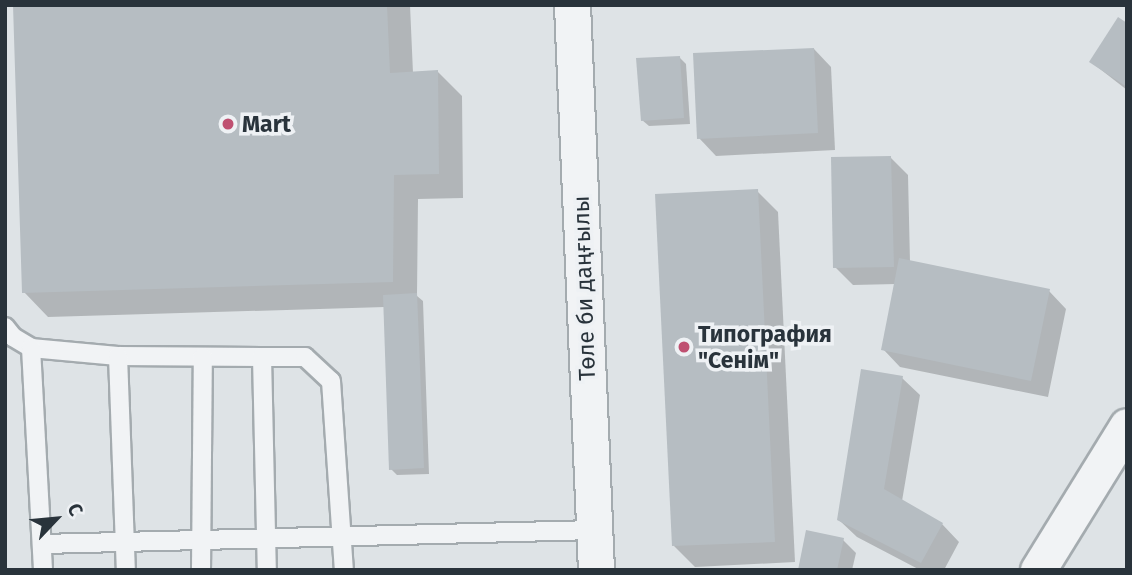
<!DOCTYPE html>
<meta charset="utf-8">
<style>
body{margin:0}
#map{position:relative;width:1132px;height:575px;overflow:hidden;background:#dee3e6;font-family:"Fira Sans",sans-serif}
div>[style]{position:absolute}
.shadow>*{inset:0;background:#0003}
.building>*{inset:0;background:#b6bdc2}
.roads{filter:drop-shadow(2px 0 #a4abaf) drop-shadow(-2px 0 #a4abaf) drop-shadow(0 2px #a4abaf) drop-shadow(0 -2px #a4abaf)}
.lane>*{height:18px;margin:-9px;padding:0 9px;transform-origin:9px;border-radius:9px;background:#f1f3f5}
.street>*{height:35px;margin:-17.5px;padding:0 17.5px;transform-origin:17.5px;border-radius:17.5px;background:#f1f3f5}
.dots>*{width:19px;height:19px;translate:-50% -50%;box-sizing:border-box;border:4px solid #eef1f4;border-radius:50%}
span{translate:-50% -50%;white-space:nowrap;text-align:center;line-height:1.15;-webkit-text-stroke:7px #eef1f4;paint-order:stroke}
.poi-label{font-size:23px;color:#29333b;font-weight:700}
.left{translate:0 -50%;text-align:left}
.street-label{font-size:23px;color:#29333b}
.frame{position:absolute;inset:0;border:7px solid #29333b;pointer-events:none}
.north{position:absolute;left:21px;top:484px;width:70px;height:70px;-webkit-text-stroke:5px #eef1f4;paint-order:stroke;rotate:64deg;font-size:19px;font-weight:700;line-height:28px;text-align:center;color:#29333b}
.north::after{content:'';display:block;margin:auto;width:24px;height:32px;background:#29333b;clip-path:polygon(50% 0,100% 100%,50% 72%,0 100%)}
</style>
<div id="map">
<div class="shadow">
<i style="clip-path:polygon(14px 5px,410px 5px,413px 73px,437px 71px,462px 96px,463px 198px,418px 199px,417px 296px,423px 301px,429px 474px,397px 475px,391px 469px,385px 307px,48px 317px,24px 292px)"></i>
<i style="clip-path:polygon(1127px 25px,1127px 90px,1091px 62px)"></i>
<i style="clip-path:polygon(814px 49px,831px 67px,835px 150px,716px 156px,699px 138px)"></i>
<i style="clip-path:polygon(679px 57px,686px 64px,690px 124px,649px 126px,642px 120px)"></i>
<i style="clip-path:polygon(891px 158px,908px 175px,910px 262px,1049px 291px,1066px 309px,1048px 397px,900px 367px,883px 349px,896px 284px,853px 285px,835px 267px)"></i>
<i style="clip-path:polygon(757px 191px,778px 212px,795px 562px,695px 567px,674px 546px)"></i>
<i style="clip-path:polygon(902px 378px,920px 395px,902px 501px,942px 524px,959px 542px,944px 570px,920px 570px,857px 537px,839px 520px)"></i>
<i style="clip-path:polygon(843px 540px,856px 553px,852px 570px,800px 570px)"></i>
</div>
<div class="building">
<i style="clip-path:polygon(13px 5px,387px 5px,390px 73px,438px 70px,439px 174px,394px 175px,393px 282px,22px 293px)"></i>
<i style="clip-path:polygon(1118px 17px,1127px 23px,1127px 87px,1089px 62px)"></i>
<i style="clip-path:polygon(814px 48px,818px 133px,697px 139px,693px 53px)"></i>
<i style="clip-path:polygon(680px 56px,684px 118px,641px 121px,636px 58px)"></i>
<i style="clip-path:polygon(891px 156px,894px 267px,833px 268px,831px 157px)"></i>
<i style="clip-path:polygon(758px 189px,775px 542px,672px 546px,655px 194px)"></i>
<i style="clip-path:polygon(899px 258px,1050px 289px,1031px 381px,881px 350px)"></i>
<i style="clip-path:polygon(417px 293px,424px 468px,389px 470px,383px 295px)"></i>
<i style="clip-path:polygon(861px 369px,903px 376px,884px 489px,943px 523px,921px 563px,837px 520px)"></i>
<i style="clip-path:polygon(806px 530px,844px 538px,837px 570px,798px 570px)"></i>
</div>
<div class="roads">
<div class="lane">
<i style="left:5px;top:327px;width:13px;rotate:51deg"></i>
<i style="left:13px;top:337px;width:21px;rotate:31deg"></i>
<i style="left:31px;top:348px;width:87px;rotate:5.3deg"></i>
<i style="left:118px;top:356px;width:144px;rotate:0.4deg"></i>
<i style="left:262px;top:357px;width:213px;rotate:88.7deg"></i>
<i style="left:31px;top:348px;width:222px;rotate:86.9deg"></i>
<i style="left:118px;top:356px;width:214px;rotate:87.9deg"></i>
<i style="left:262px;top:357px;width:43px"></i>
<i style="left:305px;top:357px;width:35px;rotate:43deg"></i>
<i style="left:331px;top:381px;width:189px;rotate:86.1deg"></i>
<i style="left:42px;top:544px;width:552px;rotate:-1.45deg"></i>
<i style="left:201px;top:570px;width:213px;rotate:-89.5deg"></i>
</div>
<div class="street">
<i style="left:572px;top:5px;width:566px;rotate:87.57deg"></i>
<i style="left:1038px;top:570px;width:169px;rotate:-58.3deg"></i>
</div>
</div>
<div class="dots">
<i style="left:228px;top:124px;background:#bf5071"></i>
<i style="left:684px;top:347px;background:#bf5071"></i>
</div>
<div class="poi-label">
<span class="left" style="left:242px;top:124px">Mart</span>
<span class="left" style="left:698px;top:347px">Типография<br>"Сенім"</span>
</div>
<div class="street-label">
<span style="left:584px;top:288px;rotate:-92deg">Төле би даңғылы</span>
</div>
<div class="frame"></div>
<div class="north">С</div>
</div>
